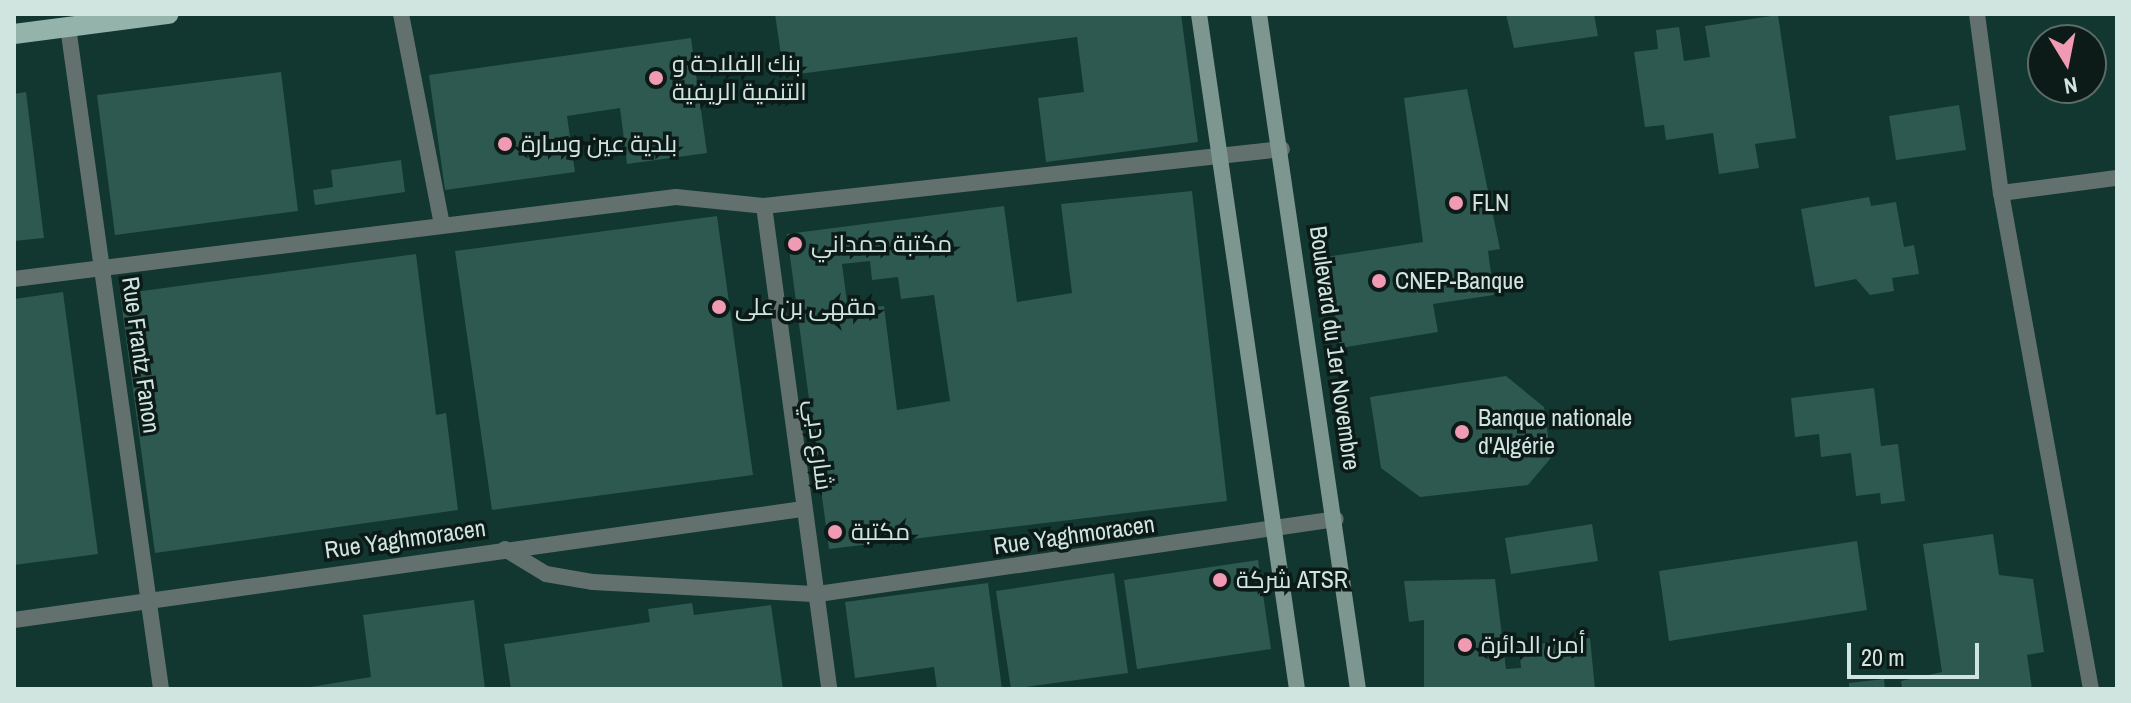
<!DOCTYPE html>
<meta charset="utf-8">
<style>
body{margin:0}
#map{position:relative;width:2131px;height:703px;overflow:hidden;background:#123630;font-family:"Archivo Narrow",Cairo,sans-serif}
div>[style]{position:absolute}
.building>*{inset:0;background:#2d5951}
.street>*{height:16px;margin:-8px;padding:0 8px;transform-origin:8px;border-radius:8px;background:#62716e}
.secondary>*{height:16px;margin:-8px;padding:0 8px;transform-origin:8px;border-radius:8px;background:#7d9690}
.primary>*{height:20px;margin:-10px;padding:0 10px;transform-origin:10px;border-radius:10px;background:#93b3ab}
.dots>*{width:22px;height:22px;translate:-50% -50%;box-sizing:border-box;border:4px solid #0c1b17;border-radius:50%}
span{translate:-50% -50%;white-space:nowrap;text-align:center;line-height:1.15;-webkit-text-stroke:7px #0c1b17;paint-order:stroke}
.poi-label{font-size:24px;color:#d1e5e0}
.left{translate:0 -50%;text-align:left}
.street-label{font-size:24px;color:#d1e5e0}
.frame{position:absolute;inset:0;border:16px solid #d1e5e0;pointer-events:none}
.north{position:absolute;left:2027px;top:24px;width:80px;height:80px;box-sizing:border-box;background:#0c1b17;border:2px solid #5b6c67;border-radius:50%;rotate:170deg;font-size:22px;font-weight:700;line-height:32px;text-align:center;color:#d1e5e0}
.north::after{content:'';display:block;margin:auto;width:28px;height:36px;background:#f19ab4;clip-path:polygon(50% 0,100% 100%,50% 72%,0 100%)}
.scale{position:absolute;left:1847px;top:643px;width:132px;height:36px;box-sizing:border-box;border:4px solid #d1e5e0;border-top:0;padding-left:10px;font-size:24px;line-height:28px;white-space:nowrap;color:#d1e5e0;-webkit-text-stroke:6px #0c1b17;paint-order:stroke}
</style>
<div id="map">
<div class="building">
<i style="clip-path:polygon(775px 14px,1181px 14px,1198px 142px,1046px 162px,1038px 98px,1084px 92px,1077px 37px,784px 76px)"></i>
<i style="clip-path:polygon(1506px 14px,1594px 14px,1598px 36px,1514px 48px)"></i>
<i style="clip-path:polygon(1778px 15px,1796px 138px,1755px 144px,1759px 168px,1719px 174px,1713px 133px,1666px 140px,1664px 125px,1645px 127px,1634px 52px,1658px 49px,1656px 30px,1679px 27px,1684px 61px,1710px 57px,1705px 26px)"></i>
<i style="clip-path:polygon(691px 38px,707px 153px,627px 164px,620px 108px,567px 116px,575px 172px,445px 190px,429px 75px)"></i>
<i style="clip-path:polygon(281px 72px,298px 211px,115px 235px,97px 95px)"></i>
<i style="clip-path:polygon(1467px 89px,1500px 249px,1488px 251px,1494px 295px,1433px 304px,1438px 332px,1340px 348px,1326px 257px,1423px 242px,1404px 98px)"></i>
<i style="clip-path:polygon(26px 92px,44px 238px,14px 241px,14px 94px)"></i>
<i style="clip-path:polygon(1959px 105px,1966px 150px,1896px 160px,1889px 116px)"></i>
<i style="clip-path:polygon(401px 160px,405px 192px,315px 205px,313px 190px,333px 187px,331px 170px)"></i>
<i style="clip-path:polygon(evenodd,1192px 191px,1227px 501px,829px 549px,787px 234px,1004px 206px,1017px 302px,1072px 293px,1061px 204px,1192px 191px,870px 261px,872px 280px,898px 277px,901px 299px,934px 295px,950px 401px,897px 410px,884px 306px,848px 310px,842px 264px,870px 261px)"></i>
<i style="clip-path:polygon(1869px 197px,1871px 206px,1896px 202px,1904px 247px,1914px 245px,1919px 274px,1892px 278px,1894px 291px,1870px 295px,1856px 279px,1815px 287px,1801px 209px)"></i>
<i style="clip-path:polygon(717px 216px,753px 475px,492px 510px,455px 251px)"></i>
<i style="clip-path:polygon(416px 254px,436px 415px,446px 413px,458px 510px,155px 553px,120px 294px)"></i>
<i style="clip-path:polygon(63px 292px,98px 554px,14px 565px,14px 299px)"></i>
<i style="clip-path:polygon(1506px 376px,1544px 407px,1551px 458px,1528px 485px,1420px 497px,1381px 468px,1370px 397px)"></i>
<i style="clip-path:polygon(1874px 388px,1881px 446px,1898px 444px,1905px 501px,1881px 504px,1880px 493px,1856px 496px,1851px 453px,1821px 457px,1819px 434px,1795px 437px,1791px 398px)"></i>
<i style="clip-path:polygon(1592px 524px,1598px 561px,1511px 574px,1505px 538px)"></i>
<i style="clip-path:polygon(1993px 534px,1999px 575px,2033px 579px,2044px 652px,2027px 655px,2032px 689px,1902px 689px,1901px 681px,1942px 672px,1923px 544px)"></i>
<i style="clip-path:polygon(1857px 541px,1867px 610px,1669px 641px,1659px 571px)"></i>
<i style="clip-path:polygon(1258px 560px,1271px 649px,1137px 669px,1124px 580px)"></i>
<i style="clip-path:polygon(1114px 573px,1128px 673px,1011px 689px,996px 591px)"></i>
<i style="clip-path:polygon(1495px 579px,1506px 669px,1521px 668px,1519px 646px,1590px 638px,1595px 689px,1424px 689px,1424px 620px,1409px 622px,1404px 581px)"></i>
<i style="clip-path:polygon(988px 583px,1002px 689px,937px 689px,934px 667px,855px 678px,845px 602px)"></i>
<i style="clip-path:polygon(474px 600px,485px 689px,298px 689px,371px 677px,363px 615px)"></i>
<i style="clip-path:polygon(692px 603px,694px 615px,771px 605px,783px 689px,511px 689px,504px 644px,650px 622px,648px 609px)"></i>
<i style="clip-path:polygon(1884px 679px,1885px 689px,1849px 689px,1849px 683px)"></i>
</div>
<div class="street">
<i style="left:401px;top:14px;width:215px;rotate:79deg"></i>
<i style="left:1977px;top:14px;width:181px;rotate:82.4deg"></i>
<i style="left:2001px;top:193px;width:504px;rotate:79.72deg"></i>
<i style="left:68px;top:27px;width:669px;rotate:82deg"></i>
<i style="left:2001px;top:193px;width:117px;rotate:-7.4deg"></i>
<i style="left:764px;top:206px;width:487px;rotate:82.3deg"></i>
<i style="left:14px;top:279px;width:667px;rotate:-7.06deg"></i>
<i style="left:676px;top:197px;width:88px;rotate:5.8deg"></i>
<i style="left:764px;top:206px;width:521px;rotate:-6.28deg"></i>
<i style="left:505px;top:549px;width:48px;rotate:31.4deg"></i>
<i style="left:546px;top:574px;width:48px;rotate:9.7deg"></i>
<i style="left:593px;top:582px;width:225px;rotate:3.1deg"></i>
<i style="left:818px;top:594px;width:523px;rotate:-8.24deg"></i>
<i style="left:14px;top:620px;width:797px;rotate:-8.01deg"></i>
</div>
<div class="secondary">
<i style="left:1199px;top:14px;width:682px;rotate:81.74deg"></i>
<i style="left:1259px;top:14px;width:682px;rotate:81.66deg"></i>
</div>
<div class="primary">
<i style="left:14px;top:34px;width:156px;rotate:-7.4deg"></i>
</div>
<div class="dots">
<i style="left:656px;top:78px;background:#f19ab4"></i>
<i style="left:505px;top:144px;background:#f19ab4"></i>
<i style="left:1456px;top:203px;background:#f19ab4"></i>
<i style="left:795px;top:244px;background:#f19ab4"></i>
<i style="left:1379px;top:281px;background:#f19ab4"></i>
<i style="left:719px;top:307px;background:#f19ab4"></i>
<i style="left:1462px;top:432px;background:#f19ab4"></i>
<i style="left:835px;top:532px;background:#f19ab4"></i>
<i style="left:1220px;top:580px;background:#f19ab4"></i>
<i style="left:1465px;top:645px;background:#f19ab4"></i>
</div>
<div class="poi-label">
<span class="left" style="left:672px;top:78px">بنك الفلاحة و<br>التنمية الريفية</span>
<span class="left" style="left:521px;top:144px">بلدية عين وسارة</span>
<span class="left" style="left:1472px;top:203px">FLN</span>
<span class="left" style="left:811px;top:244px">مكتبة حمداني</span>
<span class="left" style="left:1395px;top:281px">CNEP-Banque</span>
<span class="left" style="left:735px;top:307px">مقهى بن على</span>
<span class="left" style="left:1478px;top:432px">Banque nationale<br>d'Algérie</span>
<span class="left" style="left:851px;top:532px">مكتبة</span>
<span class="left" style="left:1236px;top:580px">شركة ATSR</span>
<span class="left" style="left:1481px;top:645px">أمن الدائرة</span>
</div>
<div class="street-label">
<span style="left:1335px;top:348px;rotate:82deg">Boulevard du 1er Novembre</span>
<span style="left:141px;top:355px;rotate:82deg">Rue Frantz Fanon</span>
<span style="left:819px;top:445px;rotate:83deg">شارع دبي</span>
<span style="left:1074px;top:535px;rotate:-8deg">Rue Yaghmoracen</span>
<span style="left:405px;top:539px;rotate:-8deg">Rue Yaghmoracen</span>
</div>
<div class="frame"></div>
<div class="north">N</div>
<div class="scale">20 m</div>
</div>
